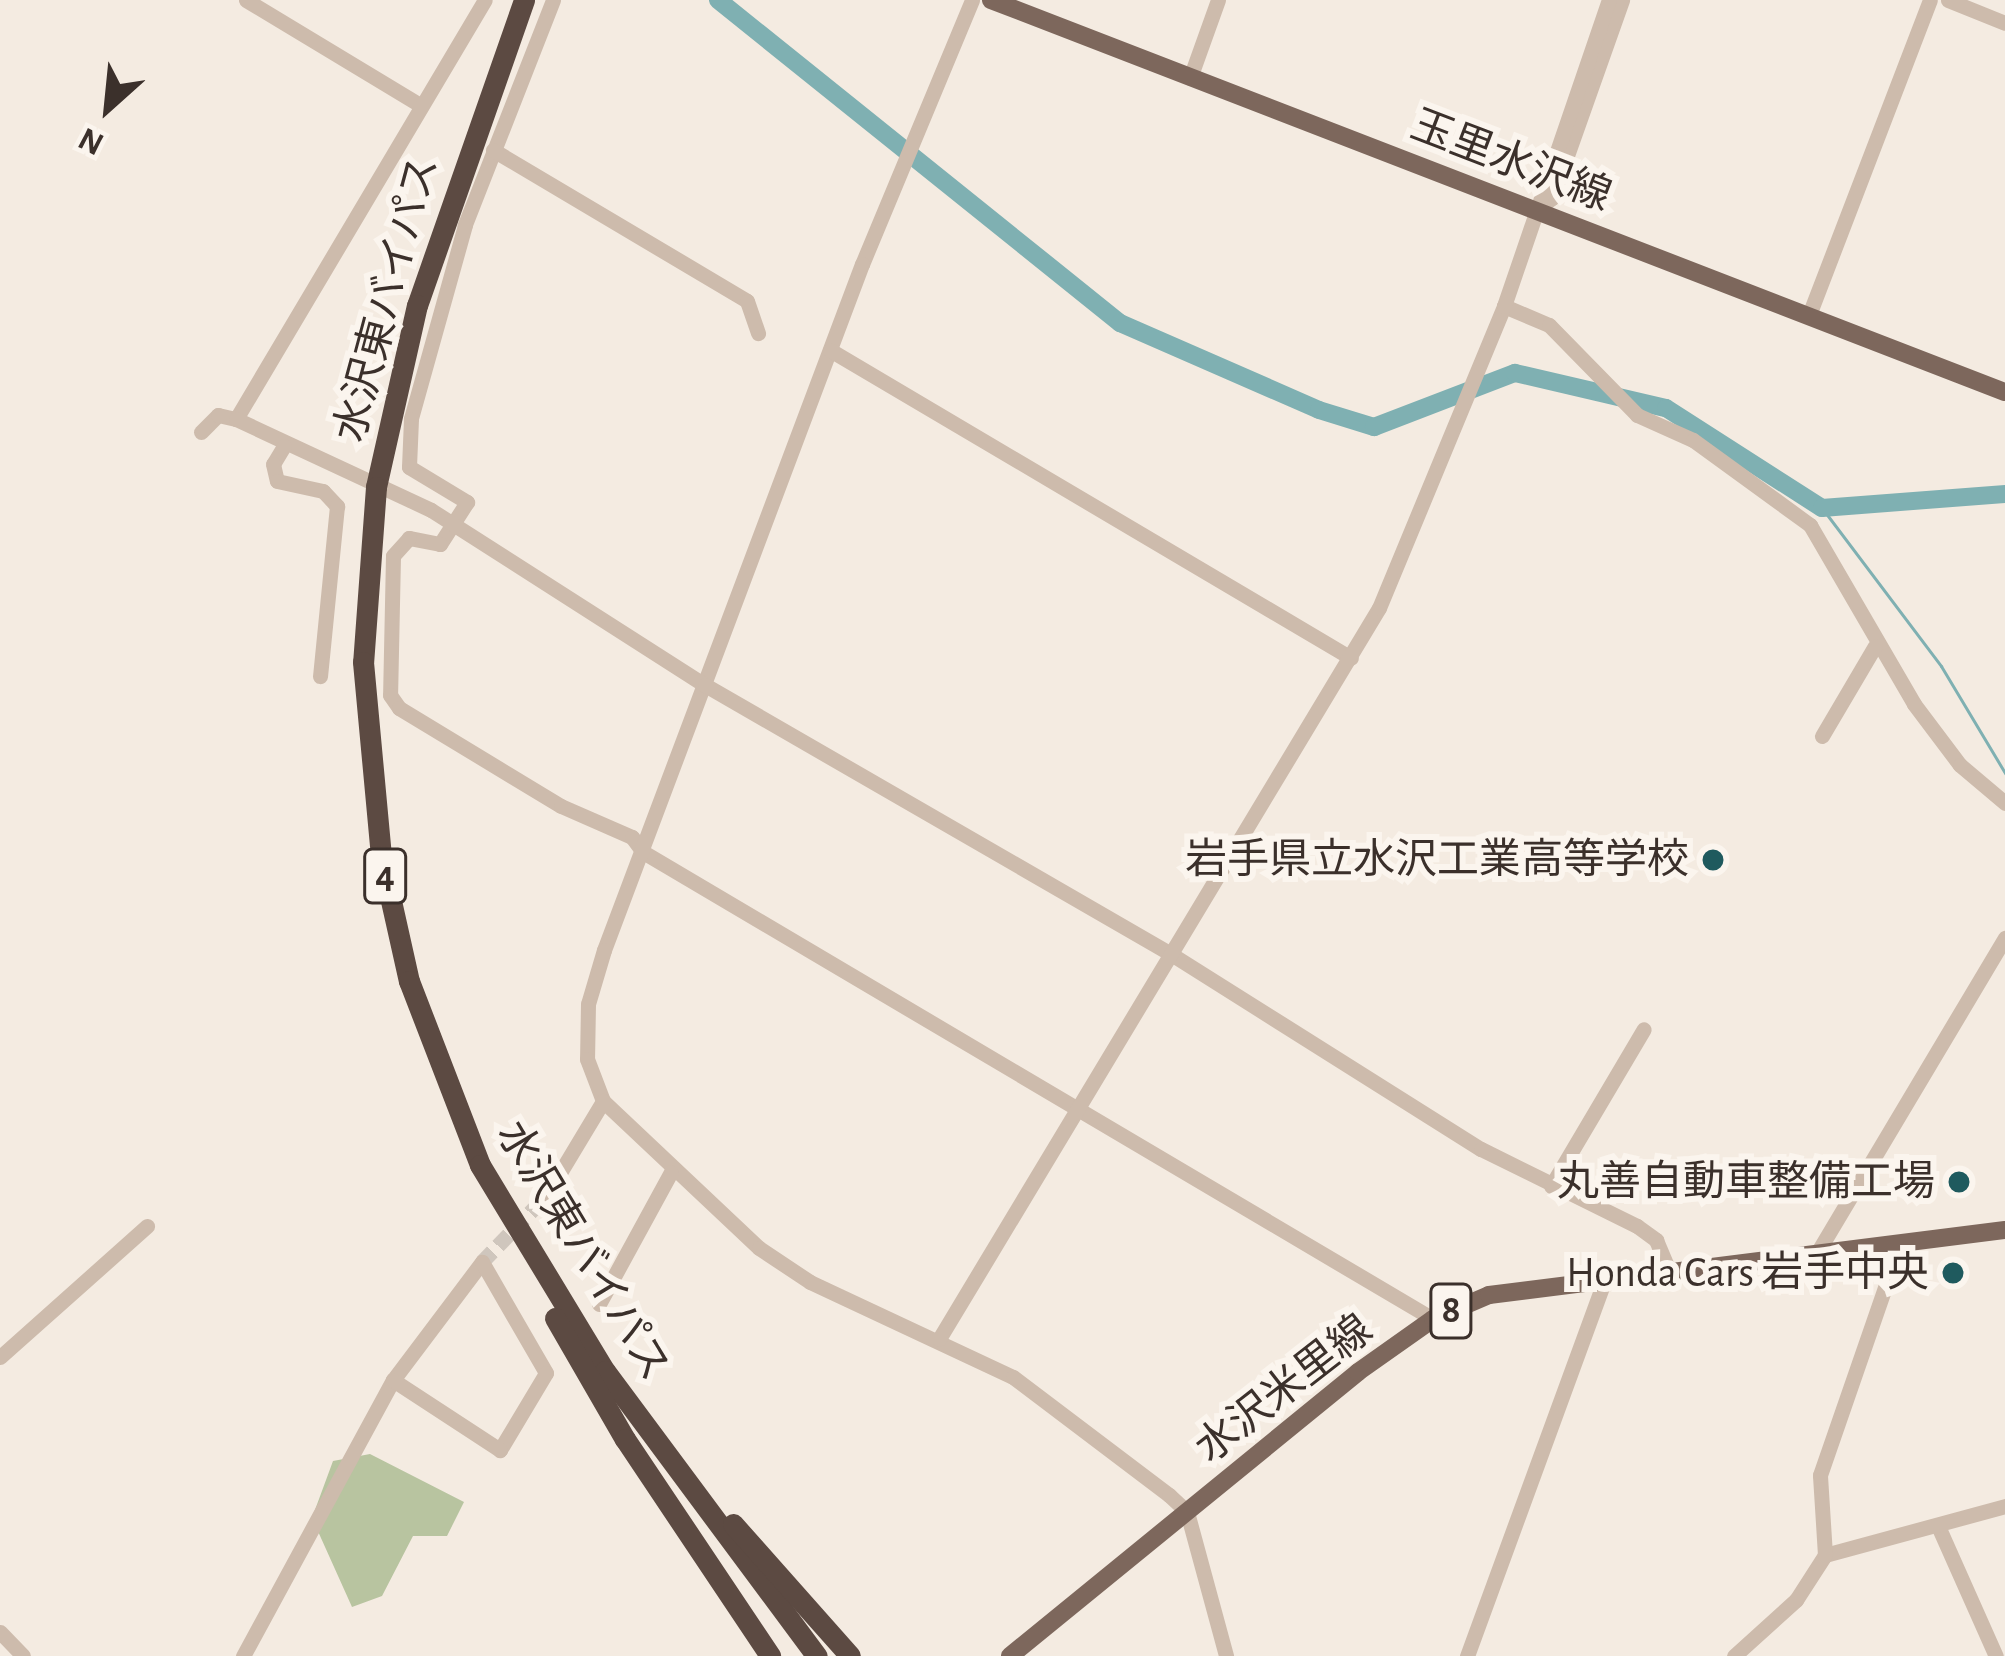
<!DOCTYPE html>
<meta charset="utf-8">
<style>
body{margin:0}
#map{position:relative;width:2005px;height:1656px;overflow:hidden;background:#f4ebe1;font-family:"Alegreya Sans","Noto Sans JP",sans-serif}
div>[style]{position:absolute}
.green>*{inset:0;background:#b8c4a0}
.stream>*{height:3px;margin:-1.5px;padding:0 1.5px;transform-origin:1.5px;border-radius:1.5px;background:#7fb0b2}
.river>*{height:18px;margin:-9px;padding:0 9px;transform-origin:9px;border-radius:9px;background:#7fb0b2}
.minor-tunnel>*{height:15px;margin-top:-7.5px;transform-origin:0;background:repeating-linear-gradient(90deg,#cfc6bd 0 15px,transparent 0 23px)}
.minor>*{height:15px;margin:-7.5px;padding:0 7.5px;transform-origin:7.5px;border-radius:7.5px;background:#cdbbac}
.major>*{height:18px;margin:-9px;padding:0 9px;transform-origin:9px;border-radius:9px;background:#7d675c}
.highway>*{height:21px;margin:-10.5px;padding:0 10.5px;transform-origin:10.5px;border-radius:10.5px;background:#5c4a42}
.dots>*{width:33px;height:33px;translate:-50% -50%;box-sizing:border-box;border:6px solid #fbf5ee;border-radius:50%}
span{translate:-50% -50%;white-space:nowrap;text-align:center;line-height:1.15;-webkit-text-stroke:12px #fbf5ee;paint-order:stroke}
.shield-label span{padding:3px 9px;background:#fbf5ee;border:3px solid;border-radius:9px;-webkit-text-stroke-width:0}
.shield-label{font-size:39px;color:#3b302b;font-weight:700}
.street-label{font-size:42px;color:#3b302b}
.poi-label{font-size:42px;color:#3b302b}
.right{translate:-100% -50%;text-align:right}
.north{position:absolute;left:48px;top:48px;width:120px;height:120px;-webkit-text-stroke:9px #fbf5ee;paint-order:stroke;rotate:207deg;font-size:33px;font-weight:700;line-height:48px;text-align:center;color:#3b302b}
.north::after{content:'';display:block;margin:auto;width:42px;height:54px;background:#3b302b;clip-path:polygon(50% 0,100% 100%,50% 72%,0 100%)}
</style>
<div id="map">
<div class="green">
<i style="clip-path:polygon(370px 1454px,464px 1502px,447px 1536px,413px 1536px,382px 1596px,352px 1607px,312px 1518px,333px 1461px)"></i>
</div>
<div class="stream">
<i style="left:1822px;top:508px;width:198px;rotate:53deg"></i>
<i style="left:1941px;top:666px;width:125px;rotate:59.1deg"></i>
</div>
<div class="river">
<i style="left:718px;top:0;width:516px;rotate:38.78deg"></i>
<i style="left:1120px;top:323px;width:217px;rotate:23.6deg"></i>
<i style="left:1319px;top:410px;width:58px;rotate:17.2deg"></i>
<i style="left:1374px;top:427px;width:151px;rotate:-21deg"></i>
<i style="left:1515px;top:373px;width:155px;rotate:13.1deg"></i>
<i style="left:1666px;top:408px;width:185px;rotate:32.7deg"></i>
<i style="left:1822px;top:508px;width:184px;rotate:-4.4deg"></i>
</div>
<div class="minor-tunnel">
<i style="left:482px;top:1262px;width:92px;rotate:-45.9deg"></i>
</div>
<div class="minor">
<i style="left:246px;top:0;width:203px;rotate:31.1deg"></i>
<i style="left:553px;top:0;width:242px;rotate:111.4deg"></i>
<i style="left:465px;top:225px;width:201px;rotate:105.6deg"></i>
<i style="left:411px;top:419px;width:48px;rotate:92.4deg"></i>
<i style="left:409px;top:467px;width:68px;rotate:31.1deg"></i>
<i style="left:467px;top:502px;width:50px;rotate:122.7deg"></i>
<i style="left:440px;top:544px;width:32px;rotate:-169deg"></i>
<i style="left:409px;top:538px;width:24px;rotate:132deg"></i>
<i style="left:393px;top:556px;width:139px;rotate:91.2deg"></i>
<i style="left:390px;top:695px;width:16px;rotate:55deg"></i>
<i style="left:399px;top:708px;width:189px;rotate:31.2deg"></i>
<i style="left:561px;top:806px;width:77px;rotate:23.6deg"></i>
<i style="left:632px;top:837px;width:19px;rotate:54deg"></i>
<i style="left:643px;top:852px;width:918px;rotate:30.59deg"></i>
<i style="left:972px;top:0;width:286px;rotate:112.6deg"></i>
<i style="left:862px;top:264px;width:733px;rotate:110.61deg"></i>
<i style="left:604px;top:950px;width:56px;rotate:106.5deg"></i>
<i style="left:588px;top:1004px;width:55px;rotate:91deg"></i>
<i style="left:587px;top:1059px;width:45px;rotate:69.1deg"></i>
<i style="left:603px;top:1101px;width:214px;rotate:43.3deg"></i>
<i style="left:759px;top:1248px;width:61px;rotate:33.7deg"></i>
<i style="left:810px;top:1282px;width:224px;rotate:25.1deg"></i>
<i style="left:1013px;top:1377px;width:196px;rotate:37.1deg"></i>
<i style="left:1169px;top:1495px;width:25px;rotate:43deg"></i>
<i style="left:1187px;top:1512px;width:149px;rotate:74.8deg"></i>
<i style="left:1948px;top:0;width:61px;rotate:22deg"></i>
<i style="left:1190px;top:78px;width:83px;rotate:-70.3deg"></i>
<i style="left:493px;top:150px;width:295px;rotate:30.7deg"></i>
<i style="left:747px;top:301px;width:34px;rotate:71deg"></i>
<i style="left:1537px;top:210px;width:19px;rotate:-39deg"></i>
<i style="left:1552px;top:198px;width:210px;rotate:-70.5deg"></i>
<i style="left:1504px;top:306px;width:49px;rotate:22.9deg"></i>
<i style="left:1549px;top:325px;width:126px;rotate:45.6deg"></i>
<i style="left:1637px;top:415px;width:61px;rotate:24.1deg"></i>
<i style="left:1693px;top:440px;width:145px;rotate:36deg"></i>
<i style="left:1810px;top:525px;width:207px;rotate:59.8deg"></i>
<i style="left:1914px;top:704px;width:76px;rotate:53deg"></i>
<i style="left:1960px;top:765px;width:59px;rotate:40.2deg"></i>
<i style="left:1809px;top:315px;width:337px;rotate:-69deg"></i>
<i style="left:830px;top:350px;width:605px;rotate:30.59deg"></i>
<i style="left:236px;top:419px;width:487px;rotate:-59.3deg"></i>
<i style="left:201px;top:432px;width:24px;rotate:-45deg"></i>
<i style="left:218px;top:415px;width:18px;rotate:13deg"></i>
<i style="left:236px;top:419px;width:215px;rotate:25deg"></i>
<i style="left:431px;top:510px;width:325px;rotate:32.6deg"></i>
<i style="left:705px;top:685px;width:538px;rotate:30deg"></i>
<i style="left:1171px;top:954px;width:366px;rotate:32.2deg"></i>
<i style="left:1481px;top:1149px;width:174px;rotate:26.3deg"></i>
<i style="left:1637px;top:1226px;width:24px;rotate:36deg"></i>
<i style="left:1656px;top:1240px;width:30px;rotate:67deg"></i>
<i style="left:284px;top:446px;width:21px;rotate:121deg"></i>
<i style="left:273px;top:464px;width:17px;rotate:77deg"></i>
<i style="left:277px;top:481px;width:47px;rotate:12.3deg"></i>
<i style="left:323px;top:491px;width:21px;rotate:47deg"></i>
<i style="left:337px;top:506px;width:171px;rotate:95.7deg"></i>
<i style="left:1822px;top:736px;width:104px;rotate:-59.5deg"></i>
<i style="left:1551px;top:1186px;width:182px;rotate:-59.4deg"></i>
<i style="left:546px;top:1196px;width:111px;rotate:-59deg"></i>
<i style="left:1817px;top:1253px;width:367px;rotate:-59.2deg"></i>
<i style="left:599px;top:1304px;width:150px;rotate:-61.4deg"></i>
<i style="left:939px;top:1339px;width:853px;rotate:-58.96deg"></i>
<i style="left:1379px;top:608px;width:327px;rotate:-67.5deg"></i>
<i style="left:1504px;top:306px;width:324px;rotate:-71.1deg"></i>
<i style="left:0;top:1357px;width:197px;rotate:-41.7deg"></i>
<i style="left:1938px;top:1526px;width:142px;rotate:66deg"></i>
<i style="left:1825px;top:1555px;width:187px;rotate:-15.2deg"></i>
<i style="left:0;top:1632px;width:33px;rotate:46deg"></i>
<i style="left:243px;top:1656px;width:314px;rotate:-61.5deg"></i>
<i style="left:393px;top:1380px;width:148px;rotate:-53deg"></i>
<i style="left:482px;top:1262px;width:128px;rotate:60deg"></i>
<i style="left:546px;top:1373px;width:90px;rotate:120.9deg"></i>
<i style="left:500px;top:1450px;width:128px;rotate:-146.8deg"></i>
<i style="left:1467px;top:1656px;width:404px;rotate:-69.9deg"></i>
<i style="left:1734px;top:1656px;width:84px;rotate:-42.1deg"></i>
<i style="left:1796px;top:1600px;width:54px;rotate:-57.2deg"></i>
<i style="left:1825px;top:1555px;width:80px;rotate:-93.6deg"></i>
<i style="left:1820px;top:1475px;width:207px;rotate:-70.9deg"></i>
<i style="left:1888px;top:1279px;width:34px;rotate:-98deg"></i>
</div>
<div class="major">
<i style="left:991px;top:0;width:1087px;rotate:21.14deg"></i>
<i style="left:1010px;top:1656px;width:449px;rotate:-39.2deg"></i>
<i style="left:1358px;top:1372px;width:92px;rotate:-35.2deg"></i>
<i style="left:1433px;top:1319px;width:61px;rotate:-23.2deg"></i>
<i style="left:1489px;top:1295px;width:520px;rotate:-7.18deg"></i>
</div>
<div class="highway">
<i style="left:524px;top:0;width:323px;rotate:109.3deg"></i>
<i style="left:417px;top:305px;width:187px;rotate:102.7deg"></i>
<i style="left:376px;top:487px;width:175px;rotate:94.2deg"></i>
<i style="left:363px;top:662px;width:195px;rotate:84.7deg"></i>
<i style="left:381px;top:856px;width:128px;rotate:77.4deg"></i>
<i style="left:409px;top:981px;width:197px;rotate:68.9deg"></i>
<i style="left:480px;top:1165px;width:241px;rotate:58.8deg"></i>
<i style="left:605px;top:1371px;width:355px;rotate:53.4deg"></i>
<i style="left:555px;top:1318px;width:140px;rotate:60deg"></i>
<i style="left:625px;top:1439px;width:261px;rotate:56.2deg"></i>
<i style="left:733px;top:1524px;width:176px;rotate:48.4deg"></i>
</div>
<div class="dots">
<i style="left:1713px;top:860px;background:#1f5a5e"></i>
<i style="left:1959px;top:1182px;background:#1f5a5e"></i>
<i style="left:1953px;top:1273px;background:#1f5a5e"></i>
</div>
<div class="shield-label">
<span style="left:385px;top:876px">4</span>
<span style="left:1451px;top:1311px">8</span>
</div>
<div class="street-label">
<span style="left:1511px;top:161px;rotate:21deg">玉里水沢線</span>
<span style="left:387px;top:299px;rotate:-75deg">水沢東バイパス</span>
<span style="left:583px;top:1251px;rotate:59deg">水沢東バイパス</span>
<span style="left:1284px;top:1389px;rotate:-38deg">水沢米里線</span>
</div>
<div class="poi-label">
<span class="right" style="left:1689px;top:860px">岩手県立水沢工業高等学校</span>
<span class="right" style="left:1935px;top:1182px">丸善自動車整備工場</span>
<span class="right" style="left:1929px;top:1273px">Honda Cars 岩手中央</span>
</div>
<div class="north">N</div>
</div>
